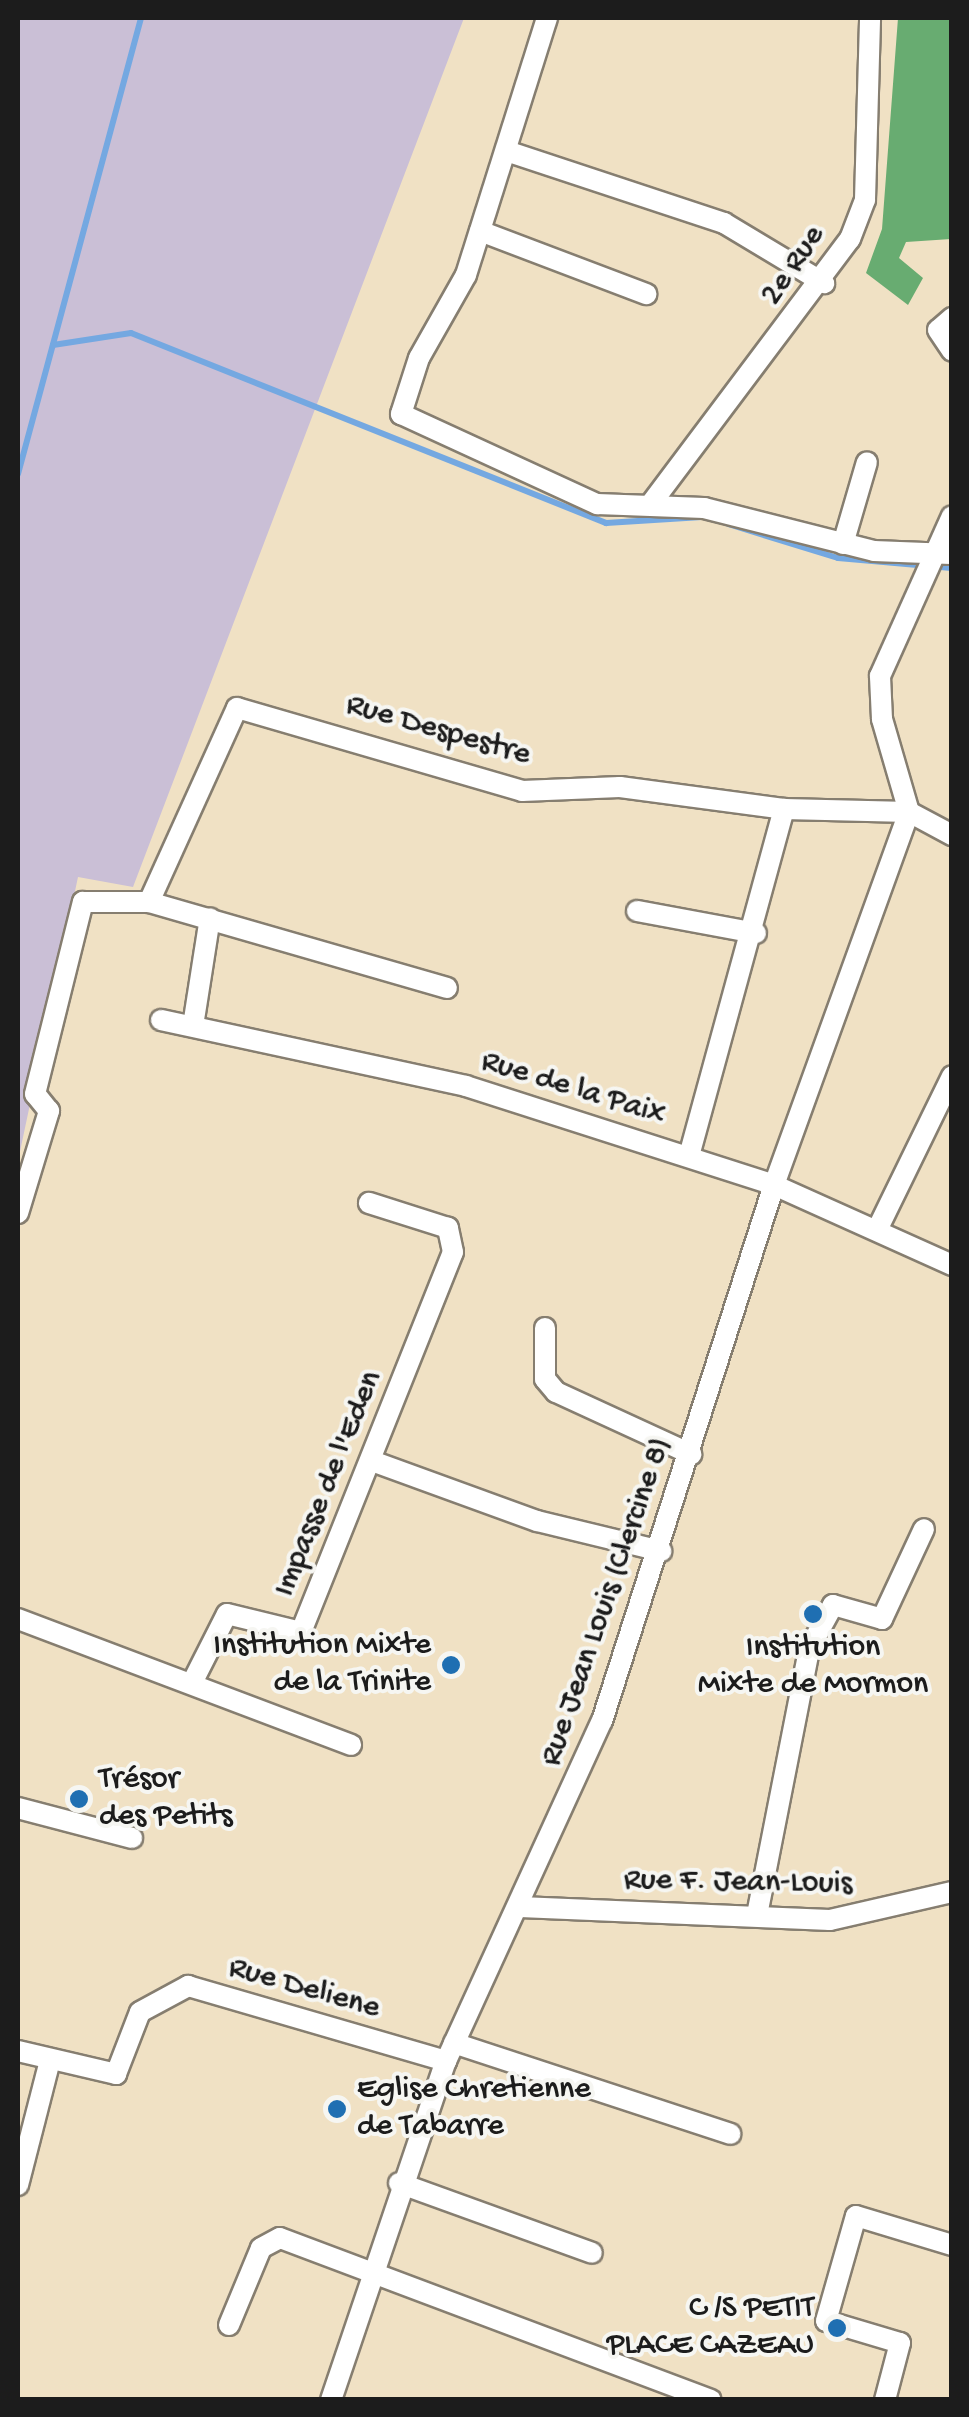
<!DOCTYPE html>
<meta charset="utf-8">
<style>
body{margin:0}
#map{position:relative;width:969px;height:2417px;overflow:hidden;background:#f0e1c4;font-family:"Gochi Hand",sans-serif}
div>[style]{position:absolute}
.industrial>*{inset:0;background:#cabfd6}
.forest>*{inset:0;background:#68ac71}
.stream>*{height:6px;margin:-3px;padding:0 3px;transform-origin:3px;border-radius:3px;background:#74a8e1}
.roads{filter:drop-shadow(2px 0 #867e70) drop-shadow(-2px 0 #867e70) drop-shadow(0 2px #867e70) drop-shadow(0 -2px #867e70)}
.minor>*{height:20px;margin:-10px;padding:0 10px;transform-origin:10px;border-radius:10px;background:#fff}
.dots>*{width:28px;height:28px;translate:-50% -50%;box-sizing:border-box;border:5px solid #f6f6f2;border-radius:50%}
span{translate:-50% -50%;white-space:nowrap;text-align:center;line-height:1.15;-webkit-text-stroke:8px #f6f6f2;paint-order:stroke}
.street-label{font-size:32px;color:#1c1c1c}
.poi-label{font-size:32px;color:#1c1c1c}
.right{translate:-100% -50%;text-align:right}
.left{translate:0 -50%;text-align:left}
.frame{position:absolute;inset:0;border:20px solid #1c1c1c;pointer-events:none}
</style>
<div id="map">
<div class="industrial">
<i style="clip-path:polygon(18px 18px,464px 18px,133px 887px,78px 877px,18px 1161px)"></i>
</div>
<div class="forest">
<i style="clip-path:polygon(898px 18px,952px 18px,951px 239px,906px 242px,899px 258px,923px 278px,908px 305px,866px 273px,882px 229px)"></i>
</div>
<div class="stream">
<i style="left:53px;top:345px;width:79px;rotate:-8.7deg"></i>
<i style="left:131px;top:333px;width:512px;rotate:21.8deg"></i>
<i style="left:606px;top:523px;width:96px;rotate:-3.6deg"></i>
<i style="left:18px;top:474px;width:472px;rotate:-74.9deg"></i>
<i style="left:728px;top:524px;width:115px;rotate:17.2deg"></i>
<i style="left:838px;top:558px;width:114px;rotate:5deg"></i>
</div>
<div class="roads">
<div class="minor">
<i style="left:547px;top:18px;width:269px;rotate:107.5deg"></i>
<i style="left:466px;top:275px;width:95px;rotate:119.5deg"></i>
<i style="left:419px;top:358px;width:59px;rotate:107.8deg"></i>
<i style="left:401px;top:414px;width:216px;rotate:24.7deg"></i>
<i style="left:597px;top:504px;width:107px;rotate:2.1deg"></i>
<i style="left:704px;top:508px;width:175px;rotate:14.2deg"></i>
<i style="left:874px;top:551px;width:77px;rotate:2.2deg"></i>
<i style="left:506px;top:151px;width:230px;rotate:18.3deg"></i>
<i style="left:724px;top:223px;width:117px;rotate:31deg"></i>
<i style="left:480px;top:231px;width:178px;rotate:20.8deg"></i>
<i style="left:952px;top:318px;width:18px;rotate:139deg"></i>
<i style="left:938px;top:330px;width:25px;rotate:56deg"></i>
<i style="left:650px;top:505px;width:333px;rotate:-53.1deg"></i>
<i style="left:850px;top:239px;width:42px;rotate:-69deg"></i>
<i style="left:865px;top:200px;width:182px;rotate:-88.4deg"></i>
<i style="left:843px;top:544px;width:85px;rotate:-73.7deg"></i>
<i style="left:149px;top:902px;width:213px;rotate:-65.6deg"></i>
<i style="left:237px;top:708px;width:297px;rotate:16.2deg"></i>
<i style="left:522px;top:791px;width:98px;rotate:-2.3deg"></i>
<i style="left:620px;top:787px;width:165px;rotate:7.6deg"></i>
<i style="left:784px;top:809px;width:125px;rotate:1.4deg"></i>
<i style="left:909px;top:812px;width:49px;rotate:28.1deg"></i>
<i style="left:637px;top:911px;width:121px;rotate:10.5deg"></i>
<i style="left:161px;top:1020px;width:312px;rotate:12.2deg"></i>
<i style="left:466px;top:1086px;width:324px;rotate:17.8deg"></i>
<i style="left:774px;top:1185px;width:195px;rotate:24.2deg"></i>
<i style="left:193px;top:1026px;width:109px;rotate:-81.1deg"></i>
<i style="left:689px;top:1156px;width:360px;rotate:-74.7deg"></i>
<i style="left:18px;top:1213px;width:107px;rotate:-73.1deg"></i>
<i style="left:49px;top:1111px;width:22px;rotate:-129deg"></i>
<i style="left:35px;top:1094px;width:198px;rotate:-76deg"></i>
<i style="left:83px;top:902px;width:66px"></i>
<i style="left:149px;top:902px;width:310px;rotate:16.1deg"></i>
<i style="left:877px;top:1230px;width:171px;rotate:-64deg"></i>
<i style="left:545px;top:1328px;width:51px;rotate:90deg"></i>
<i style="left:545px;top:1379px;width:17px;rotate:50deg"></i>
<i style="left:556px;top:1392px;width:149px;rotate:24.7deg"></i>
<i style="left:372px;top:1461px;width:176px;rotate:20deg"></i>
<i style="left:537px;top:1521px;width:128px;rotate:13.6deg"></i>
<i style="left:18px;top:1619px;width:356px;rotate:20.7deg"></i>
<i style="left:192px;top:1683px;width:77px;rotate:-63.1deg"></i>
<i style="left:227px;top:1614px;width:76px;rotate:13.7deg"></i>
<i style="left:301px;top:1632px;width:409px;rotate:-68.2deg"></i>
<i style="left:453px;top:1252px;width:25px;rotate:-102deg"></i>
<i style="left:448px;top:1228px;width:83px;rotate:-162.4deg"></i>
<i style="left:18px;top:1808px;width:118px;rotate:14.7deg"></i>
<i style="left:520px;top:1907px;width:310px;rotate:2.4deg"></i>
<i style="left:830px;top:1920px;width:125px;rotate:-12.9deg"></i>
<i style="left:757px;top:1915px;width:271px;rotate:-78.9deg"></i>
<i style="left:809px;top:1649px;width:50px;rotate:-61.4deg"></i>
<i style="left:833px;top:1605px;width:51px;rotate:15.9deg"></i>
<i style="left:882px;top:1619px;width:99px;rotate:-65deg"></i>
<i style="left:454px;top:2043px;width:291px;rotate:18.2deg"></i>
<i style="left:18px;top:2051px;width:101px;rotate:13.2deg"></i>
<i style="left:116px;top:2074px;width:66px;rotate:-68.8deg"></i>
<i style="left:140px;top:2012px;width:55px;rotate:-28.4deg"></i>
<i style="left:188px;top:1986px;width:269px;rotate:16.2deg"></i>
<i style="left:399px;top:2183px;width:205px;rotate:19.9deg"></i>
<i style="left:18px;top:2185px;width:129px;rotate:-75.6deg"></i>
<i style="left:229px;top:2325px;width:83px;rotate:-67.4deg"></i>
<i style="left:261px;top:2248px;width:21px;rotate:-28deg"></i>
<i style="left:280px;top:2238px;width:460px;rotate:20.6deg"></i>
<i style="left:331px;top:2400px;width:358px;rotate:-71.3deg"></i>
<i style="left:446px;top:2061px;width:374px;rotate:-65.4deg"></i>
<i style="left:602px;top:1721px;width:563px;rotate:-72.21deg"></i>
<i style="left:774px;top:1185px;width:397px;rotate:-70.1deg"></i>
<i style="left:909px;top:812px;width:97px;rotate:-106.2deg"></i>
<i style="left:882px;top:719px;width:43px;rotate:-92.7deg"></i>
<i style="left:880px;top:676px;width:175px;rotate:-65.8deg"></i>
<i style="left:885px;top:2400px;width:59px;rotate:-75.3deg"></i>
<i style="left:900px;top:2343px;width:77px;rotate:-163.4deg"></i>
<i style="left:826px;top:2321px;width:109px;rotate:-74.1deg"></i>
<i style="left:856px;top:2216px;width:100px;rotate:16.8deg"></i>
</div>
</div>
<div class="dots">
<i style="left:813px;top:1614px;background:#1f6fb2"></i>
<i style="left:451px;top:1665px;background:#1f6fb2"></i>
<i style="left:79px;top:1799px;background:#1f6fb2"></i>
<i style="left:337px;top:2109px;background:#1f6fb2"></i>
<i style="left:837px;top:2328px;background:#1f6fb2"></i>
</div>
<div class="street-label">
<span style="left:794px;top:266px;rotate:-56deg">2e Rue</span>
<span style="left:438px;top:731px;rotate:16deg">Rue Despestre</span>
<span style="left:573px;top:1089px;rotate:17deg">Rue de la Paix</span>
<span style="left:329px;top:1484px;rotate:-68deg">Impasse de l'Eden</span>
<span style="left:607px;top:1602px;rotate:-71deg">Rue Jean Louis (Clercine 8)</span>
<span style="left:738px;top:1883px;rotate:1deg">Rue F. Jean-Louis</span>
<span style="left:304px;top:1989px;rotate:16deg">Rue Deliene</span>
</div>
<div class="poi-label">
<span class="right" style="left:431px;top:1665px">Institution Mixte<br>de la Trinite</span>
<span style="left:813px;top:1667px">Institution<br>Mixte de Mormon</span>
<span class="left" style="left:99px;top:1799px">Trésor<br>des Petits</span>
<span class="left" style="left:357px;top:2109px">Eglise Chretienne<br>de Tabarre</span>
<span class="right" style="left:814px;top:2328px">C /S PETIT<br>PLACE CAZEAU</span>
</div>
<div class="frame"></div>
</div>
